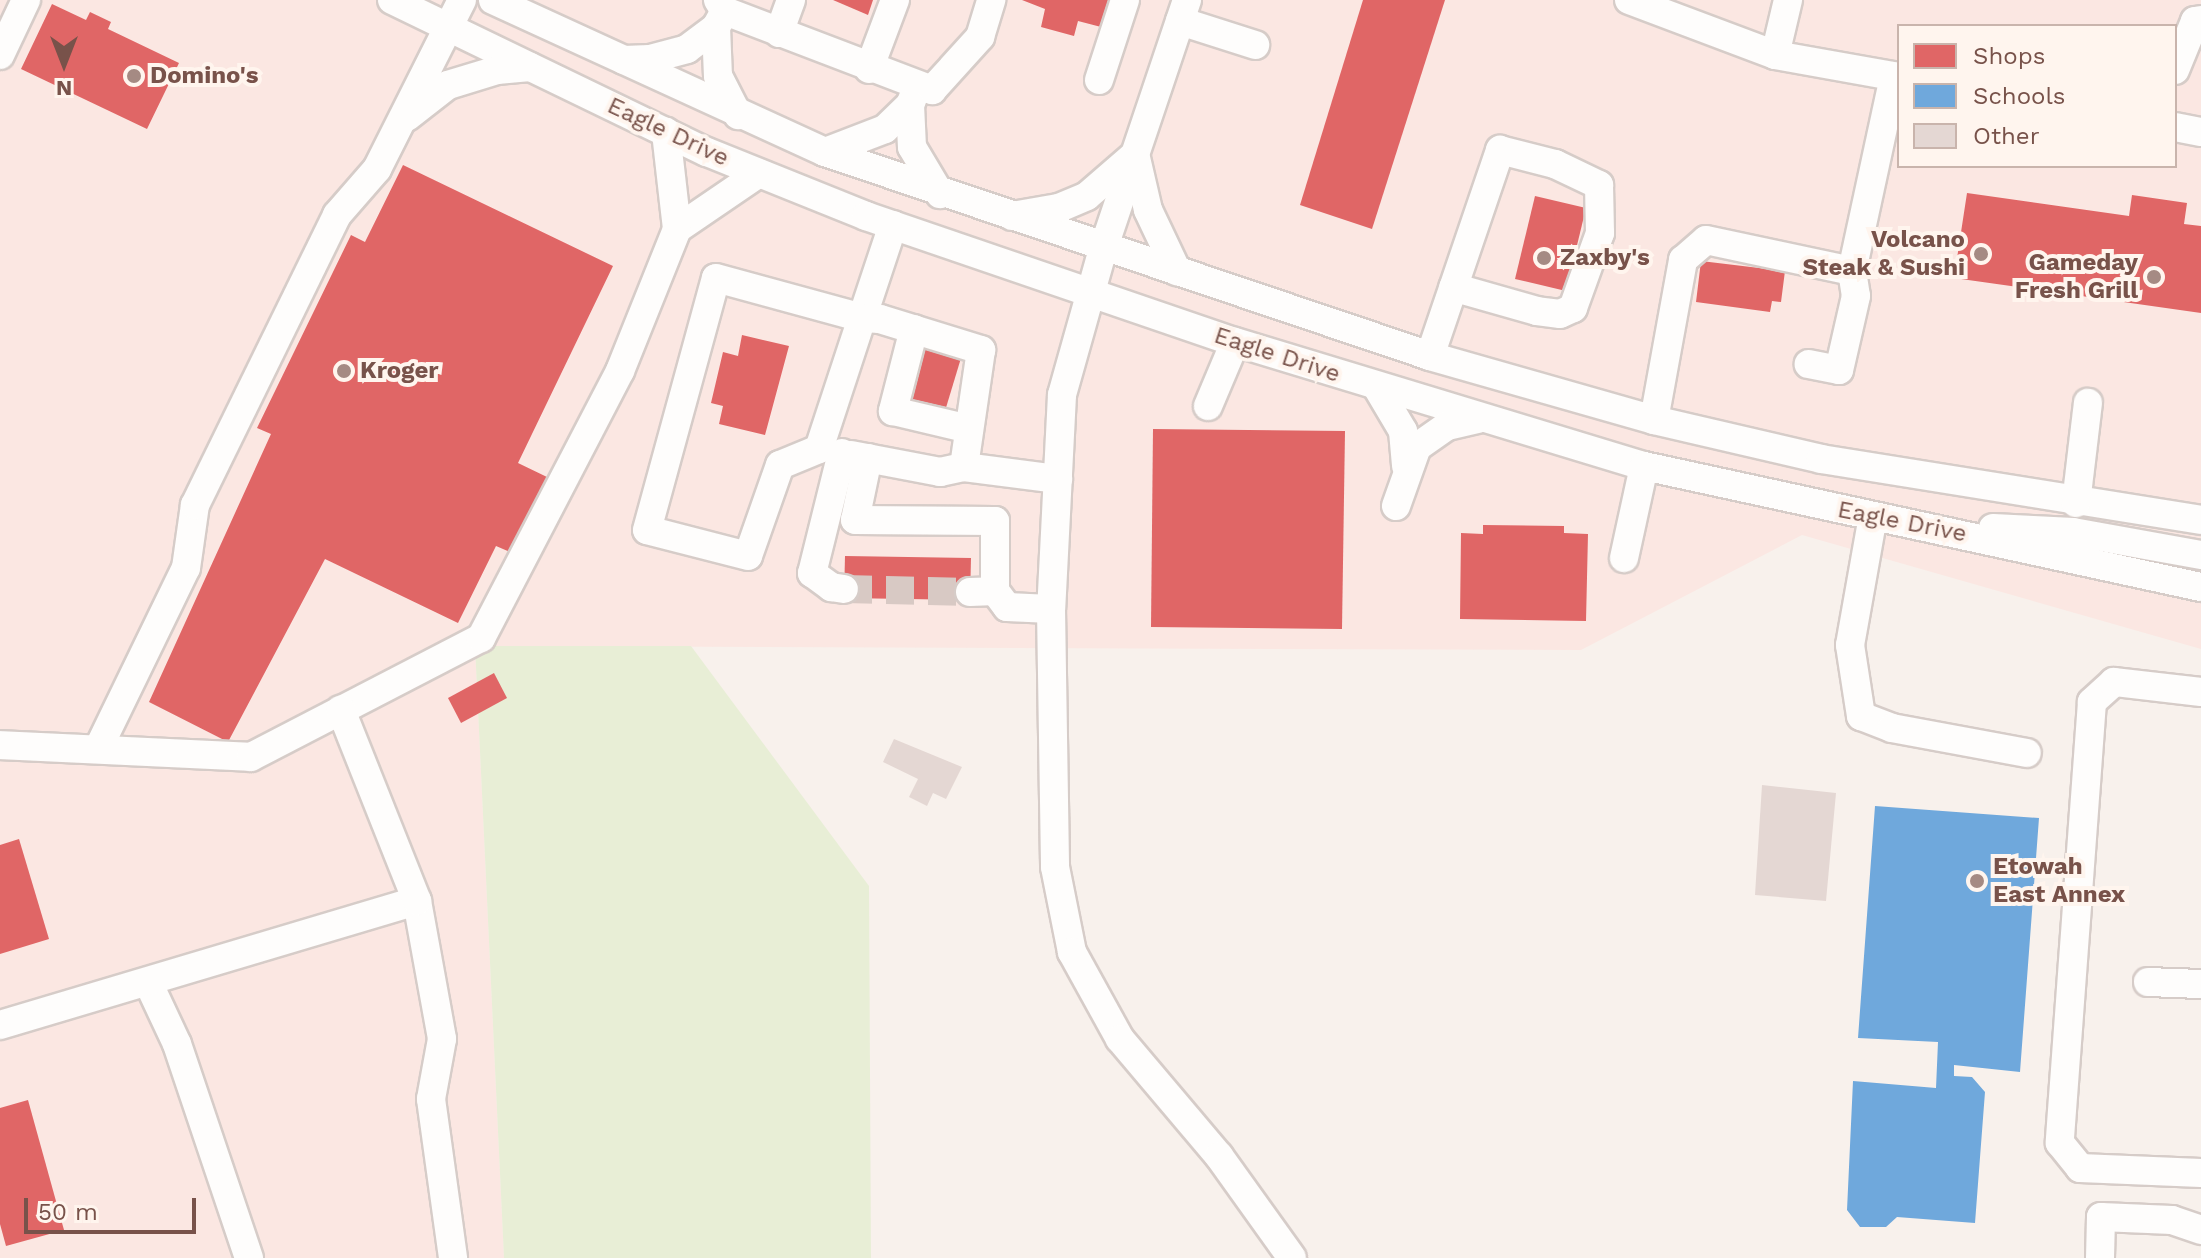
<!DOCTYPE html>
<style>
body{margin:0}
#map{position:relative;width:2201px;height:1258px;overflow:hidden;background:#f8f1ec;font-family:"Work Sans",sans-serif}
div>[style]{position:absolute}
.commercial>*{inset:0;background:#fbe7e2}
.green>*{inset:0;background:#e8eed6}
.shops>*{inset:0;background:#e06666}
.schools>*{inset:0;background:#6fa8dc}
.building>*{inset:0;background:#e4d7d3}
.minor-tunnel>*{height:28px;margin-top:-14px;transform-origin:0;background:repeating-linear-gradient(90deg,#d8c9c4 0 28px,transparent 0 42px)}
.roads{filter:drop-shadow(2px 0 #d6ccc8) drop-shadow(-2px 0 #d6ccc8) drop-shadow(0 2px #d6ccc8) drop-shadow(0 -2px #d6ccc8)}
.minor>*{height:28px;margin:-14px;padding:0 14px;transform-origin:14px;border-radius:14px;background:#fefdfc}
.dots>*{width:22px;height:22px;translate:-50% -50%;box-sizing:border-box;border:4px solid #fff5ee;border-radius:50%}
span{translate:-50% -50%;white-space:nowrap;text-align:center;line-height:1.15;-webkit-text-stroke:8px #fff5ee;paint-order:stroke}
.poi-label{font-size:24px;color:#78524a;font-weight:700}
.left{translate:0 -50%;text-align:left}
.right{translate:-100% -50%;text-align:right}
.street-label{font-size:24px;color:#78524a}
.legend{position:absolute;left:1897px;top:24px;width:280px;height:144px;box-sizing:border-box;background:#fff5ee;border:2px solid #c9b4ac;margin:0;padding:10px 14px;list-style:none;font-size:24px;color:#78524a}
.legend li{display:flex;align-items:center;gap:16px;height:40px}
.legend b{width:40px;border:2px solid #c9b4ac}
.north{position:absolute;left:24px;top:24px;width:80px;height:80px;-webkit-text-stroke:6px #fff5ee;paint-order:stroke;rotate:180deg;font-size:22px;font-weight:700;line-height:32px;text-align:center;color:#78524a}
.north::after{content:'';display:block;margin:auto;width:28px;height:36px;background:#78524a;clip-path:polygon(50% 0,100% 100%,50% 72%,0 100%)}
.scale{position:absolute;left:24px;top:1198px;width:172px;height:36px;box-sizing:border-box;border:4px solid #78524a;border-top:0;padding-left:10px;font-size:24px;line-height:28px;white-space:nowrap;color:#78524a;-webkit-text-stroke:6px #fff5ee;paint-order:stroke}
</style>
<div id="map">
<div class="commercial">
<i style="clip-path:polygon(evenodd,0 0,2201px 0,2201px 649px,1802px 535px,1581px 650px,475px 646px,504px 1258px,0 1258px,0 0,1899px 26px,2175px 26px,2175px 166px,1899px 166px,1899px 26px)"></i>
</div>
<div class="green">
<i style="clip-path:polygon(475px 646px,691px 646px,869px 886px,871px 1258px,504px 1258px)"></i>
</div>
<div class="shops">
<i style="clip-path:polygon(833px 0,873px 0,868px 15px)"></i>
<i style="clip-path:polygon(1022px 0,1113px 0,1105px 28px,1078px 21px,1074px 36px,1041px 27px,1045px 9px)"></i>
<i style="clip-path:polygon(1363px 0,1445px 0,1372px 229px,1300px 205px)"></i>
<i style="clip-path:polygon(52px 4px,86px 20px,90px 12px,111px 22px,108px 29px,179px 63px,147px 129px,21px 69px)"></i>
<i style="clip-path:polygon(403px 165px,613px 266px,518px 463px,547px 477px,510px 552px,496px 546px,458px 623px,325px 559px,228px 742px,149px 702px,271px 434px,257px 428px,351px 235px,365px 242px)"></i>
<i style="clip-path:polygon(1967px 193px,2129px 216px,2132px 195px,2187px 203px,2184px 224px,2201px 226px,2201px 313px,1954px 278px)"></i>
<i style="clip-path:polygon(1535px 196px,1586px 208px,1566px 291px,1515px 279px)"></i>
<i style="clip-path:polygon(1701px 261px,1785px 271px,1781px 302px,1772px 301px,1770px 312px,1696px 302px)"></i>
<i style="clip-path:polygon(742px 335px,789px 346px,765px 435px,719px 424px,723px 406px,711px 403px,723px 352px,738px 356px)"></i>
<i style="clip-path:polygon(925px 347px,961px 358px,945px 411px,909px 400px)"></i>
<i style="clip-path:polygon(1153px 429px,1345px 431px,1342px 629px,1151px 627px)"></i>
<i style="clip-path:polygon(1483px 525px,1564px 526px,1564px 533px,1588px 534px,1586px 621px,1460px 619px,1461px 533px,1483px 534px)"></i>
<i style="clip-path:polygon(845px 556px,971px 558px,970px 600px,844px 598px)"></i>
<i style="clip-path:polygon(494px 673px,507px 698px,461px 723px,448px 698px)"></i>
<i style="clip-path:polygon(19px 839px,49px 939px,0 954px,0 845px)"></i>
<i style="clip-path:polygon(28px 1100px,64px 1230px,6px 1246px,0 1224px,0 1108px)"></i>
</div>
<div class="schools">
<i style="clip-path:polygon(1875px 806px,2039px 818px,2020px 1072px,1954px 1065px,1954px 1076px,1972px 1077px,1985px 1092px,1975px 1223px,1897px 1217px,1886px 1227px,1860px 1227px,1847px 1210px,1853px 1081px,1936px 1088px,1938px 1042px,1858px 1038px)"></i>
</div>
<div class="building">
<i style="clip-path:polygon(894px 739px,962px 767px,946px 799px,933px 793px,927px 806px,909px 797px,918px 779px,883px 762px)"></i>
<i style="clip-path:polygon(1762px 785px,1836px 793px,1826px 901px,1755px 895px)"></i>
</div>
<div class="minor-tunnel">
<i style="left:844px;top:589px;width:126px;rotate:1.4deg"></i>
</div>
<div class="roads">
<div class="minor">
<i style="left:392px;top:0;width:350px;rotate:25.8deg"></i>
<i style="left:707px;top:152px;width:171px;rotate:21.9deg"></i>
<i style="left:866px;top:216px;width:390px;rotate:18.9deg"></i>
<i style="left:1235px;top:342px;width:427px;rotate:16.9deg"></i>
<i style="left:1644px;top:466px;width:570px;rotate:12.26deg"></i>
<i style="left:493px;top:0;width:365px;rotate:24.6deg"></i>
<i style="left:825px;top:152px;width:638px;rotate:18.63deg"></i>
<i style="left:1430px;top:356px;width:233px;rotate:15.9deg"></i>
<i style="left:1654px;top:420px;width:171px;rotate:13.1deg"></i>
<i style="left:1821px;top:459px;width:385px;rotate:9.1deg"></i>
<i style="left:718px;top:0;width:13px;rotate:58deg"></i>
<i style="left:725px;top:11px;width:222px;rotate:20.9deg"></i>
<i style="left:932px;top:90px;width:72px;rotate:-47.8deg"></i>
<i style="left:980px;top:37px;width:39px;rotate:-73deg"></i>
<i style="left:1187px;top:0;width:263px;rotate:108.6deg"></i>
<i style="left:1103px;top:249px;width:152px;rotate:105.7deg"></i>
<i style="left:1062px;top:395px;width:214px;rotate:92.9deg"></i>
<i style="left:1051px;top:609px;width:258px;rotate:89.1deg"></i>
<i style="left:1055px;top:867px;width:87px;rotate:78.7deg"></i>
<i style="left:1072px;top:952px;width:99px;rotate:61.1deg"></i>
<i style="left:1120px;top:1039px;width:153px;rotate:49.8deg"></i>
<i style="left:1219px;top:1156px;width:125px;rotate:54.4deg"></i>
<i style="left:1629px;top:0;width:156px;rotate:20.6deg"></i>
<i style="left:1775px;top:55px;width:126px;rotate:10.1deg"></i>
<i style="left:1180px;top:21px;width:79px;rotate:17.7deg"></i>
<i style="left:716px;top:27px;width:49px;rotate:87.7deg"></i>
<i style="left:718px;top:76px;width:44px;rotate:62.9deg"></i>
<i style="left:779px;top:33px;width:35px;rotate:-70deg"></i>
<i style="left:0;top:55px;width:61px;rotate:-64.7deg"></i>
<i style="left:1775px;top:55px;width:57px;rotate:-76.7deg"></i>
<i style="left:624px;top:60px;width:26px;rotate:-2deg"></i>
<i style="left:650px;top:59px;width:38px;rotate:-15deg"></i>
<i style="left:687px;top:49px;width:36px;rotate:-37deg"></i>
<i style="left:716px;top:27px;width:18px;rotate:-61deg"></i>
<i style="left:869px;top:69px;width:74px;rotate:-69.4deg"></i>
<i style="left:2175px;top:70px;width:53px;rotate:-67.8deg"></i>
<i style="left:2195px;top:21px;width:6px;rotate:-9deg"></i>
<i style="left:1099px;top:80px;width:84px;rotate:-72deg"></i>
<i style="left:917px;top:87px;width:19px;rotate:111deg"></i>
<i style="left:910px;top:105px;width:42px;rotate:87.3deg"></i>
<i style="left:912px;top:147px;width:55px;rotate:59.2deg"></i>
<i style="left:407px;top:117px;width:52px;rotate:-38deg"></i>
<i style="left:448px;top:85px;width:51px;rotate:-17deg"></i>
<i style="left:497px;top:70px;width:33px;rotate:-5deg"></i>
<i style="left:2175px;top:127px;width:26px;rotate:11deg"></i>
<i style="left:825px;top:152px;width:64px;rotate:-21deg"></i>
<i style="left:885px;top:129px;width:35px;rotate:-44deg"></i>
<i style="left:1136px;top:158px;width:53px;rotate:77deg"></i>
<i style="left:1148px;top:210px;width:68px;rotate:64.6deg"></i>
<i style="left:1012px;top:216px;width:48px;rotate:-9.7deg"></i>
<i style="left:1059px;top:208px;width:30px;rotate:-23deg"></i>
<i style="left:1087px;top:196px;width:60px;rotate:-40.9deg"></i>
<i style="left:893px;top:225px;width:98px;rotate:108.4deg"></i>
<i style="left:862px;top:318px;width:138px;rotate:108.2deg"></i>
<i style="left:819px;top:449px;width:42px;rotate:157.7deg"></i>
<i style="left:780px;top:465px;width:96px;rotate:109.4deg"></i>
<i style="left:748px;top:556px;width:104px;rotate:-165.6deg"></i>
<i style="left:647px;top:530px;width:261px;rotate:-74.7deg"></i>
<i style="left:716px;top:278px;width:151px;rotate:15.3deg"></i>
<i style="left:862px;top:318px;width:18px;rotate:3deg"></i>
<i style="left:880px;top:319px;width:106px;rotate:17.1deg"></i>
<i style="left:981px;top:350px;width:118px;rotate:98.3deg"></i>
<i style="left:964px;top:467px;width:95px;rotate:7.3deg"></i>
<i style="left:677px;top:229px;width:99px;rotate:-34.3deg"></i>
<i style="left:1852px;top:271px;width:199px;rotate:-77.8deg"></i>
<i style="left:914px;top:329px;width:85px;rotate:104.4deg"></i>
<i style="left:893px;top:411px;width:78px;rotate:13.3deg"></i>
<i style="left:1430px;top:356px;width:218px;rotate:-71.2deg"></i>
<i style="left:1500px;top:150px;width:57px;rotate:14.3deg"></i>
<i style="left:1555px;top:164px;width:49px;rotate:25.5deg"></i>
<i style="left:1599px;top:185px;width:48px;rotate:88.8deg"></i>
<i style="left:1600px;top:233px;width:80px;rotate:109.8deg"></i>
<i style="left:1573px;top:308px;width:14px;rotate:155deg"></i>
<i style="left:1560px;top:314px;width:23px;rotate:-173deg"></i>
<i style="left:1537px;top:311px;width:87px;rotate:-164.1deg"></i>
<i style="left:1377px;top:387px;width:51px;rotate:59.4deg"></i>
<i style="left:1403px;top:431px;width:35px;rotate:85deg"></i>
<i style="left:1208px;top:406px;width:69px;rotate:-67.1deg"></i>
<i style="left:1654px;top:420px;width:163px;rotate:-79.7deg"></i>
<i style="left:1683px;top:260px;width:30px;rotate:-41deg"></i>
<i style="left:1706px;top:240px;width:149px;rotate:12deg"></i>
<i style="left:1852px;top:271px;width:25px;rotate:81deg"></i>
<i style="left:1856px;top:296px;width:76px;rotate:102.9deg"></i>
<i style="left:1839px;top:370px;width:31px;rotate:-169deg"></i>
<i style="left:842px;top:453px;width:124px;rotate:104deg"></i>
<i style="left:812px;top:573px;width:24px;rotate:36deg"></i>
<i style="left:831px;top:587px;width:13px;rotate:9deg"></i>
<i style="left:851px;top:455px;width:91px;rotate:10.8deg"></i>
<i style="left:940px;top:472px;width:25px;rotate:-12deg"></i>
<i style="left:868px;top:458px;width:63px;rotate:101.8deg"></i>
<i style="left:855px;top:520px;width:140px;rotate:0.4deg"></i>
<i style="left:995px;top:521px;width:70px;rotate:90deg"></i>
<i style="left:995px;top:591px;width:20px;rotate:53deg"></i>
<i style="left:1007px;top:607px;width:44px;rotate:2.6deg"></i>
<i style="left:2076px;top:503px;width:101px;rotate:-83.2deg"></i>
<i style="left:1396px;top:506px;width:63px;rotate:-70.4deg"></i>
<i style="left:1417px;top:447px;width:37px;rotate:-35deg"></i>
<i style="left:1447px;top:426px;width:32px;rotate:-13deg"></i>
<i style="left:1873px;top:516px;width:131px;rotate:100.1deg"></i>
<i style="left:1850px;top:645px;width:72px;rotate:81.2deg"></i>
<i style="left:1861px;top:716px;width:33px;rotate:21deg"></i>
<i style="left:1892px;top:728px;width:137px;rotate:10.5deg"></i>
<i style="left:1993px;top:528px;width:80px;rotate:2.9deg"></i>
<i style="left:2073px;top:532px;width:130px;rotate:10.2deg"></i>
<i style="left:1624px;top:558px;width:94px;rotate:-77.7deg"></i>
<i style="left:970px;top:592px;width:25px;rotate:-2deg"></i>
<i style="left:2201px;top:692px;width:88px;rotate:-173.4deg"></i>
<i style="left:2114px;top:682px;width:30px;rotate:138deg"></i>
<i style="left:2092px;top:702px;width:442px;rotate:94.2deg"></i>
<i style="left:2060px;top:1143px;width:32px;rotate:51deg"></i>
<i style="left:2080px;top:1168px;width:121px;rotate:2.4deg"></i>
<i style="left:0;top:745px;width:251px;rotate:2.7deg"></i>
<i style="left:251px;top:757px;width:259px;rotate:-27.4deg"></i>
<i style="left:481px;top:638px;width:301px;rotate:-62.5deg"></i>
<i style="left:620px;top:371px;width:153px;rotate:-68.1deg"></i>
<i style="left:677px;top:229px;width:98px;rotate:-96.5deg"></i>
<i style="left:98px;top:749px;width:201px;rotate:-64.1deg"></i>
<i style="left:186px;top:568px;width:64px;rotate:-81.9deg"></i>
<i style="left:195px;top:505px;width:323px;rotate:-63.9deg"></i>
<i style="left:337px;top:215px;width:61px;rotate:-49deg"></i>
<i style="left:377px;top:169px;width:189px;rotate:-63.3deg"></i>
<i style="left:417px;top:901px;width:140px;rotate:79.7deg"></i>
<i style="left:442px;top:1039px;width:61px;rotate:100.4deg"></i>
<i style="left:431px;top:1099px;width:161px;rotate:82.1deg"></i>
<i style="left:148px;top:982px;width:68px;rotate:64.9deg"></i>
<i style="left:177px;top:1044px;width:226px;rotate:71.4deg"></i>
<i style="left:2148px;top:982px;width:53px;rotate:2.2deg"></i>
<i style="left:0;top:1025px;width:435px;rotate:-16.6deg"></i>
<i style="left:417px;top:901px;width:206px;rotate:-111.7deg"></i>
<i style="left:2100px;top:1258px;width:41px;rotate:-88.6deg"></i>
<i style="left:2101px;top:1217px;width:71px;rotate:2.4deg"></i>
<i style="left:2172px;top:1220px;width:31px;rotate:19deg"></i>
</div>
</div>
<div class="dots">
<i style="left:134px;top:76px;background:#a58a83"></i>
<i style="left:1981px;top:254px;background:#a58a83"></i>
<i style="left:1544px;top:258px;background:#a58a83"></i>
<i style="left:2154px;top:277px;background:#a58a83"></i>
<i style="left:344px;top:371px;background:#a58a83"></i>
<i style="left:1977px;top:881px;background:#a58a83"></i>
</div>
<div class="poi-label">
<span class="left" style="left:150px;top:76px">Domino's</span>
<span class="right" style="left:1965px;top:254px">Volcano<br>Steak &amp; Sushi</span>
<span class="left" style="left:1560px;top:258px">Zaxby's</span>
<span class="right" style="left:2138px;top:277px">Gameday<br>Fresh Grill</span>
<span class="left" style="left:360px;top:371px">Kroger</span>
<span class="left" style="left:1993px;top:881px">Etowah<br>East Annex</span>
</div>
<div class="street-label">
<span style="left:668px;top:132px;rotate:25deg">Eagle Drive</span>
<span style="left:1277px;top:355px;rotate:18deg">Eagle Drive</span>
<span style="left:1902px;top:522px;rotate:11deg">Eagle Drive</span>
</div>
<ul class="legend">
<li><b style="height:22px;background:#e06666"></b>Shops</li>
<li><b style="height:22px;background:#6fa8dc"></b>Schools</li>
<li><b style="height:22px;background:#e4d7d3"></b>Other</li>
</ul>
<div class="north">N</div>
<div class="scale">50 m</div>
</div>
